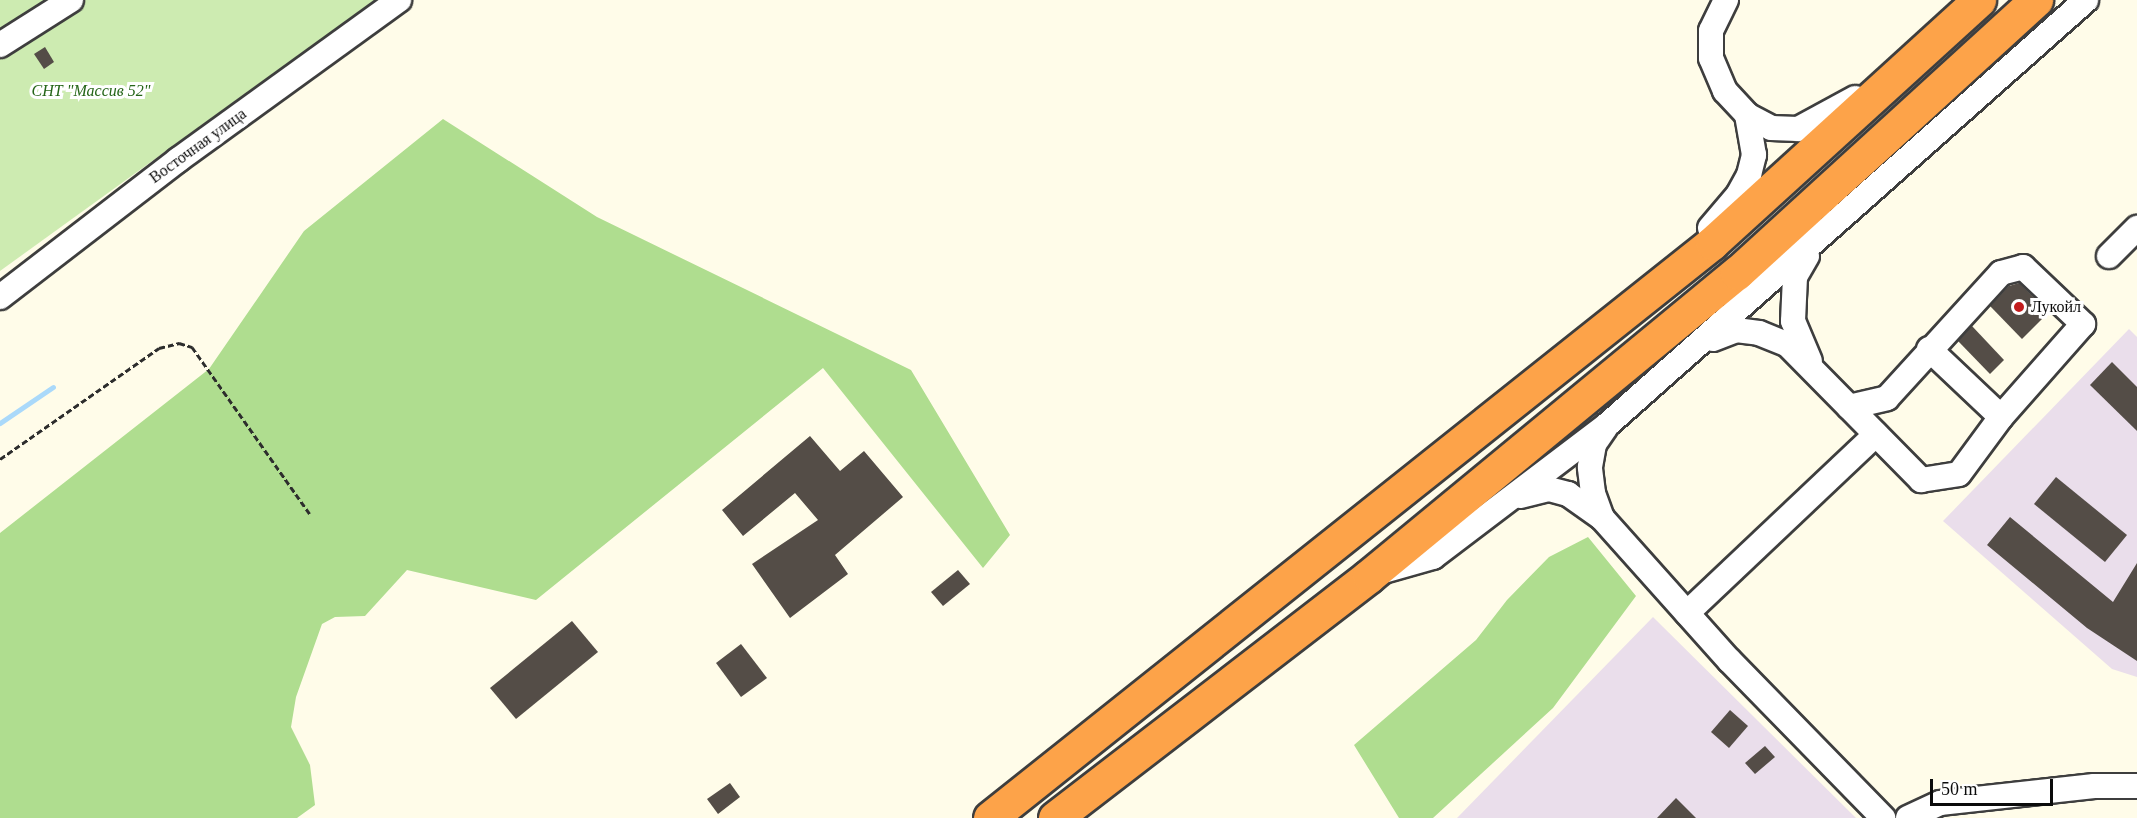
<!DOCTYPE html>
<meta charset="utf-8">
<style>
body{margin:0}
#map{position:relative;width:2137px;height:818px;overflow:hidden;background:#fffce9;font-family:"Times New Roman",serif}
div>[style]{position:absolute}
.industrial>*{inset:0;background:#eadeeb}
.green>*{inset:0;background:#cdebb1}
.forest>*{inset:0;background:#afdd8f}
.stream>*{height:5px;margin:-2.5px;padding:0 2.5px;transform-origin:2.5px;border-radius:2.5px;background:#aad9fa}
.building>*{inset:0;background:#544d47}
.path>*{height:3px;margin-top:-1.5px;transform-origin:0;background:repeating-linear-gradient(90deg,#2d2d2d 0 6px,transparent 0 9px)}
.roads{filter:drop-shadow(2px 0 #3e3e3e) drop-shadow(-2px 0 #3e3e3e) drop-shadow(0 2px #3e3e3e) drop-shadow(0 -2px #3e3e3e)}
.minor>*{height:24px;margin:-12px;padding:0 12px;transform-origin:12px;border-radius:12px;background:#fff}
.highway>*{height:33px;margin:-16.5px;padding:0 16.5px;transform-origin:16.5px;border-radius:16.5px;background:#fda349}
.dots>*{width:16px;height:16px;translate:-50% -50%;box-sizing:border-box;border:3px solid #fff;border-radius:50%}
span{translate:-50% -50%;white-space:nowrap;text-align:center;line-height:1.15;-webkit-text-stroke:6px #fff;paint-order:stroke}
.park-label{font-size:16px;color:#256518;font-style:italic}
.street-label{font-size:16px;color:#0b0b0b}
.poi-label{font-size:16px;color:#0b0b0b}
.left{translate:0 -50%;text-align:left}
.scale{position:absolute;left:1930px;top:779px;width:123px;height:27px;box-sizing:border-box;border:3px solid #0b0b0b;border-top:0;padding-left:8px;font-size:18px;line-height:21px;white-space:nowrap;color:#0b0b0b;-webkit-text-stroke:4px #fff;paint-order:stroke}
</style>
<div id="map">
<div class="industrial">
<i style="clip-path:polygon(2129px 329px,2137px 337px,2137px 677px,2112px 669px,1943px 521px)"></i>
<i style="clip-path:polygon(1653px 617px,1856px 818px,1457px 818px)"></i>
</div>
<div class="green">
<i style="clip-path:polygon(0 0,375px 0,0 271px)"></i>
</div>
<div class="forest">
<i style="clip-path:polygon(443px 119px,597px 217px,911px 370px,1010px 535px,983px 568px,823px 368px,536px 600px,407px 570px,365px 616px,335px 617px,322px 624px,296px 697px,291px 727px,310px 765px,315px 805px,297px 818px,0 818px,0 533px,209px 369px,304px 231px)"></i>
<i style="clip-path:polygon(1588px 537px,1636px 596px,1553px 708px,1433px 818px,1399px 818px,1354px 745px,1476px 640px,1507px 600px,1549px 557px)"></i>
</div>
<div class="stream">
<i style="left:0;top:423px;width:64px;rotate:-34.2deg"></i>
</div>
<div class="building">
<i style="clip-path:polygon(45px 47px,54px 62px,44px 69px,34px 54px)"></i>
<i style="clip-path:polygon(2019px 283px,2049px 312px,2022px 339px,1990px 306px,2009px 286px)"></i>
<i style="clip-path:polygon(1972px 326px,2004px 360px,1990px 374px,1958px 341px)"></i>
<i style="clip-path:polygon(2112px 362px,2137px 387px,2137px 431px,2090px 385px)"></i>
<i style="clip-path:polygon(810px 436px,840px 471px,864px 451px,903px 497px,835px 555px,848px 574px,790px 618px,752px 564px,818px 520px,795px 493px,743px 536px,722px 510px)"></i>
<i style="clip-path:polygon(2056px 477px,2127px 535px,2105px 562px,2034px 504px)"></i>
<i style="clip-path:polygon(2010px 517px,2113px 602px,2137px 563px,2137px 661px,2087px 628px,1987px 545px)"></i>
<i style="clip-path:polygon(958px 570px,970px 584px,943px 606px,931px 592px)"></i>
<i style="clip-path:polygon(572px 621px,598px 652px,516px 719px,490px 688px)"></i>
<i style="clip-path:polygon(741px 644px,767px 678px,741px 697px,716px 663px)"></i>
<i style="clip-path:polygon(1730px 710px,1748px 726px,1729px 748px,1711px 732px)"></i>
<i style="clip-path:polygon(1765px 746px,1775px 757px,1755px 774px,1745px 763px)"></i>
<i style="clip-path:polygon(730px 783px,740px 797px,718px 814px,707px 799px)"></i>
<i style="clip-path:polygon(1676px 798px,1696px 818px,1657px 818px)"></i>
</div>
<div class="path">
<i style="left:0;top:459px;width:194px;rotate:-34.9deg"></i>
<i style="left:159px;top:348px;width:21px;rotate:-14deg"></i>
<i style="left:179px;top:343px;width:14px;rotate:17deg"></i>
<i style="left:192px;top:347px;width:204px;rotate:54.8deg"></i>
</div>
<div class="roads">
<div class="minor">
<i style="left:1726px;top:0;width:34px;rotate:116deg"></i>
<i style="left:1711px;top:31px;width:27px;rotate:90deg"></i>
<i style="left:1711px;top:58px;width:36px;rotate:67deg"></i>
<i style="left:1725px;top:91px;width:33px;rotate:47deg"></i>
<i style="left:0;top:45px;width:84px;rotate:-32.4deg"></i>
<i style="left:1710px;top:228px;width:43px;rotate:-49.7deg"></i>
<i style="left:1738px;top:195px;width:23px;rotate:-61deg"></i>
<i style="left:1749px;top:175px;width:21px;rotate:-76deg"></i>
<i style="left:1754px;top:155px;width:41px;rotate:-99.9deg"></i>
<i style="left:1747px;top:115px;width:27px;rotate:28deg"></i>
<i style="left:1771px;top:128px;width:27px;rotate:2deg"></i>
<i style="left:1798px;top:129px;width:65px;rotate:-28.5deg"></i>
<i style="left:1807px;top:256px;width:24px;rotate:120deg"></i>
<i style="left:1795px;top:277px;width:44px;rotate:92.6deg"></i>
<i style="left:1793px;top:321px;width:43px;rotate:67deg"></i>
<i style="left:2109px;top:256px;width:40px;rotate:-45deg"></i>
<i style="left:0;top:297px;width:225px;rotate:-37.6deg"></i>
<i style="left:178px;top:160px;width:273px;rotate:-35.9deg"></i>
<i style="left:1713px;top:339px;width:25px;rotate:-21deg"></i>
<i style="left:1736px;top:330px;width:23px;rotate:7deg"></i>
<i style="left:1759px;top:333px;width:31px;rotate:22deg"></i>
<i style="left:1788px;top:345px;width:190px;rotate:45.4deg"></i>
<i style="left:1921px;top:480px;width:38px;rotate:-9deg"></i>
<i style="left:1959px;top:474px;width:71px;rotate:-53.6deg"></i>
<i style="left:2001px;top:417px;width:99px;rotate:-136.6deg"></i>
<i style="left:1849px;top:407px;width:39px;rotate:-13deg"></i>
<i style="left:1887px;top:398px;width:169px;rotate:-47.6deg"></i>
<i style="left:2001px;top:273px;width:23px;rotate:-15deg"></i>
<i style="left:2023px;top:267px;width:83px;rotate:43.5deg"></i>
<i style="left:2083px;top:324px;width:124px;rotate:131.4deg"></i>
<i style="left:1520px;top:496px;width:30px;rotate:-14deg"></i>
<i style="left:1549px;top:489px;width:20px;rotate:15deg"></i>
<i style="left:1568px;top:494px;width:42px;rotate:35.2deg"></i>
<i style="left:1602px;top:518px;width:191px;rotate:48.2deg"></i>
<i style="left:1729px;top:660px;width:221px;rotate:45.7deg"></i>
<i style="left:1602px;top:518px;width:27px;rotate:-110deg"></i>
<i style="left:1593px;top:493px;width:26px;rotate:-97deg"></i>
<i style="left:1590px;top:467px;width:23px;rotate:-80deg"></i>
<i style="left:1594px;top:444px;width:19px;rotate:-55deg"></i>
<i style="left:1380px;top:572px;width:55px;rotate:-15.8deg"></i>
<i style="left:1433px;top:557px;width:220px;rotate:-37.2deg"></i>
<i style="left:1608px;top:424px;width:639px;rotate:-41.57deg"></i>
<i style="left:1687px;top:613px;width:260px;rotate:-43.4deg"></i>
<i style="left:1908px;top:818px;width:35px;rotate:-25deg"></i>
<i style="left:1940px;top:803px;width:155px;rotate:-6.3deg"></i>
<i style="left:2094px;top:786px;width:43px"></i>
</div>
<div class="highway">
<i style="left:990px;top:818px;width:923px;rotate:-38.53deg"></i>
<i style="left:1712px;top:243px;width:361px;rotate:-42.3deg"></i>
<i style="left:1055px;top:818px;width:396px;rotate:-37.6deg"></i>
<i style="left:1369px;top:576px;width:477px;rotate:-39.5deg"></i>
<i style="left:1737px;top:273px;width:405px;rotate:-42.4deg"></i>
</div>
</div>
<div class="dots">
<i style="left:2019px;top:307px;background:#c21c1d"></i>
</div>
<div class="park-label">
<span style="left:91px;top:91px">СНТ "Массив 52"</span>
</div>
<div class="street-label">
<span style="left:198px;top:146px;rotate:-36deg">Восточная улица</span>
</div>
<div class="poi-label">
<span class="left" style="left:2031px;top:307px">Лукойл</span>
</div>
<div class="scale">50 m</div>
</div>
